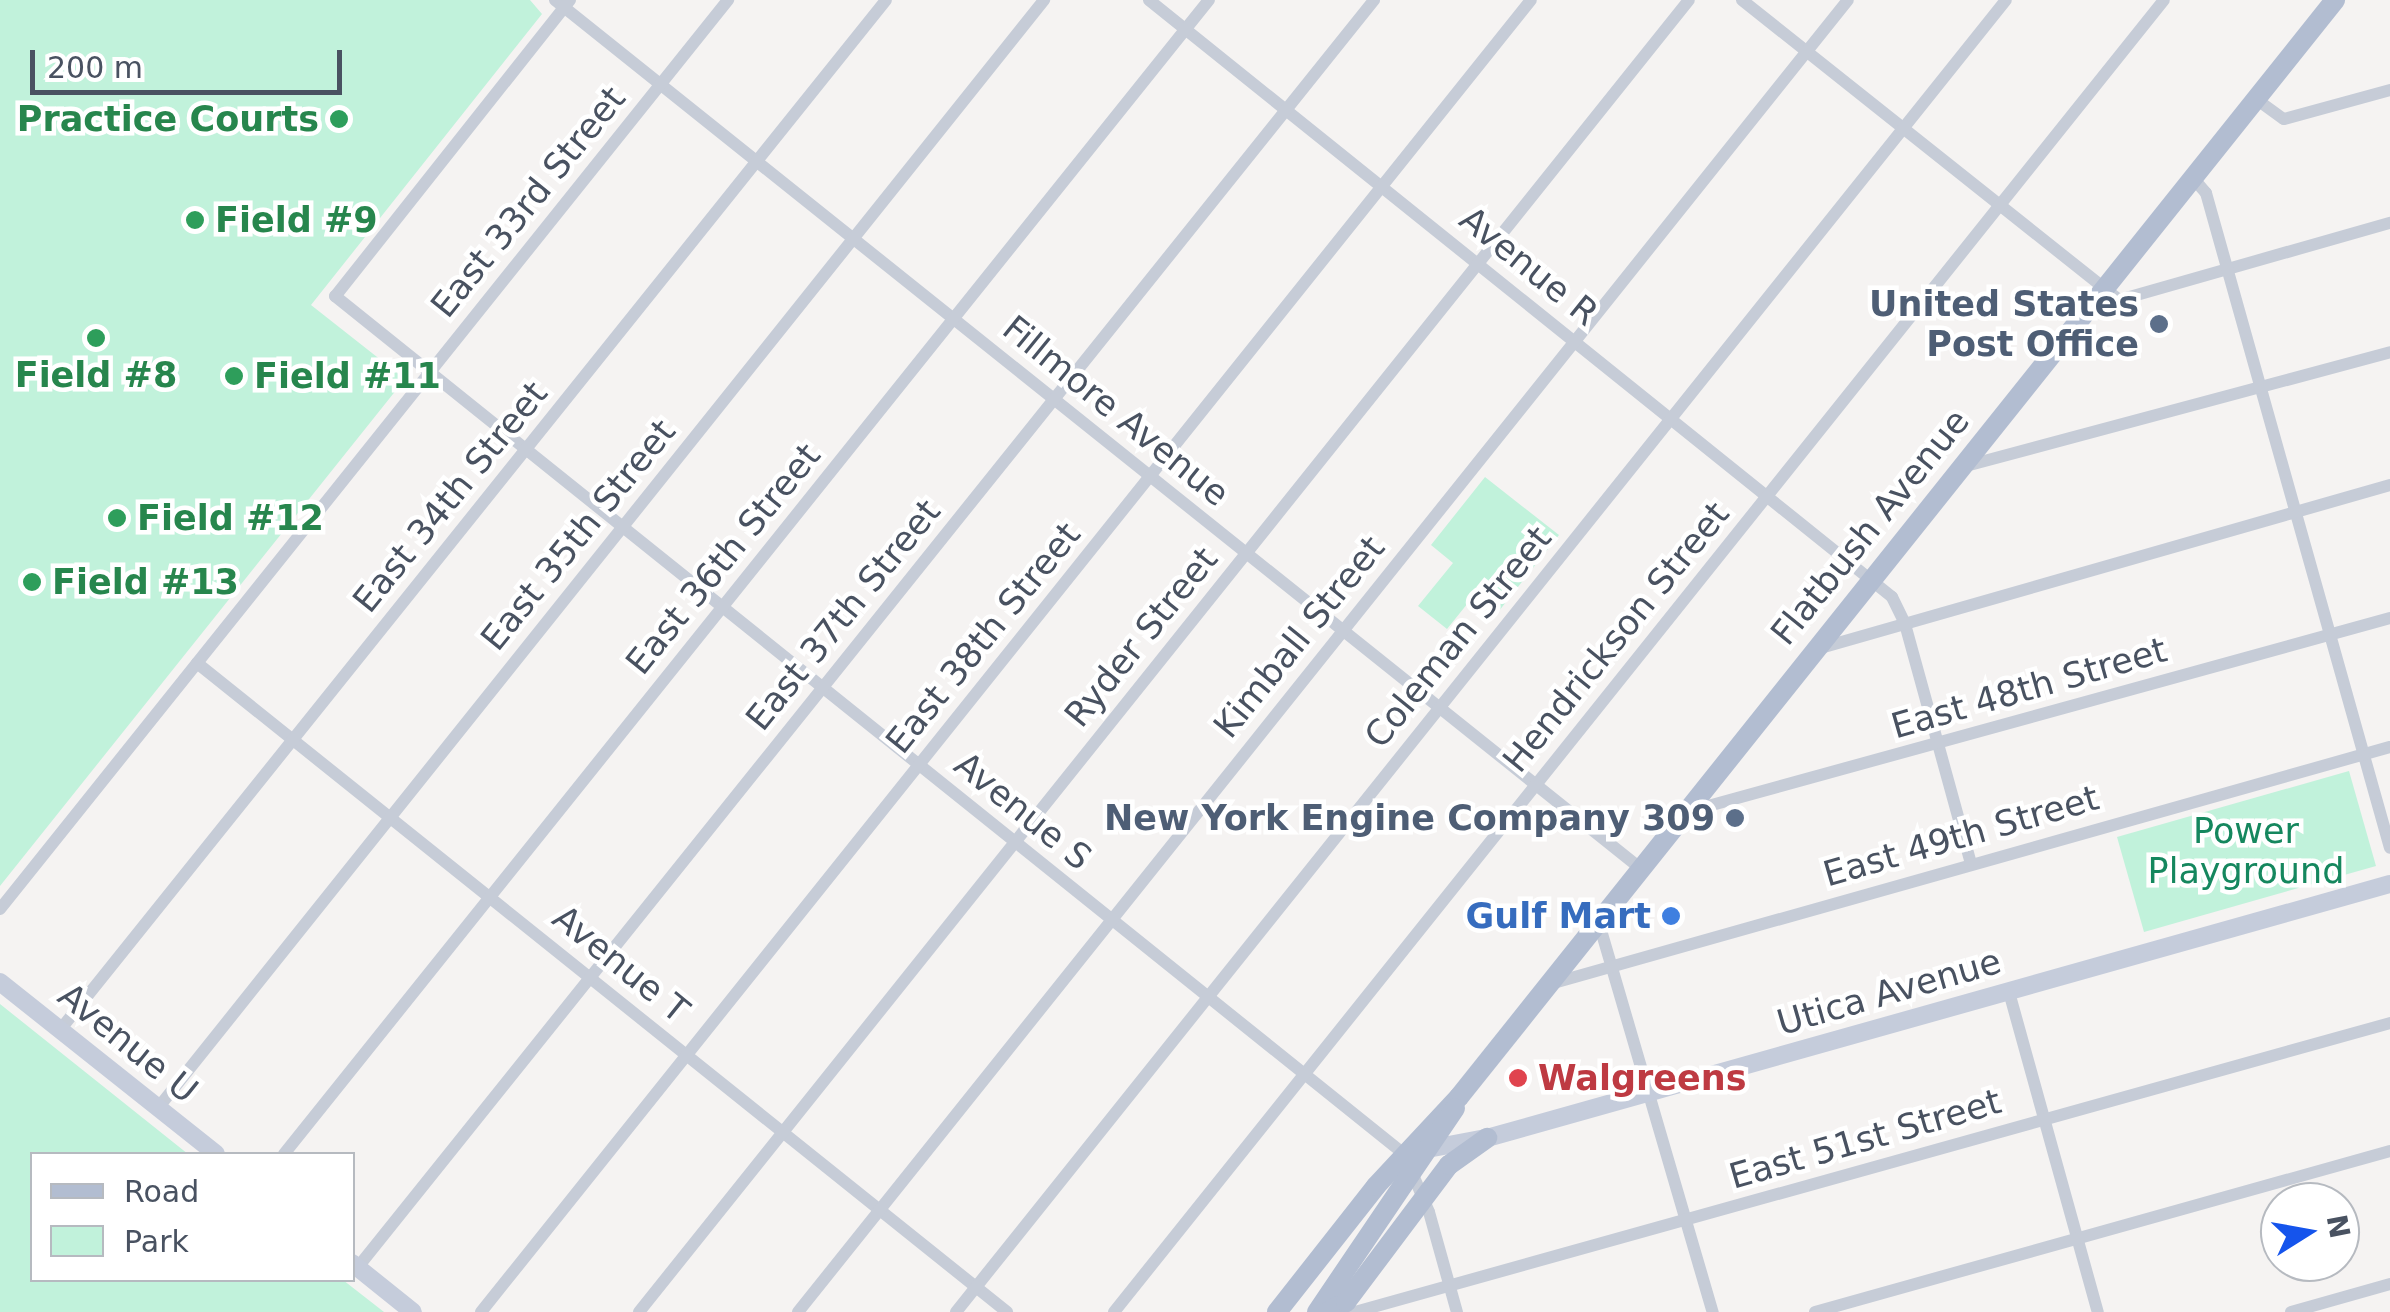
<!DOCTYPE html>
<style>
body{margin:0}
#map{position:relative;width:2390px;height:1312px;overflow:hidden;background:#f5f3f2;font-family:"DejaVu Sans",sans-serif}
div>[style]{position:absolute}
.green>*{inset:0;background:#c1f2db}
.street>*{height:12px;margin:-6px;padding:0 6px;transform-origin:6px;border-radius:6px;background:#c6ccd7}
.secondary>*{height:18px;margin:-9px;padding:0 9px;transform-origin:9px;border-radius:9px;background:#c5ccdb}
.primary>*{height:20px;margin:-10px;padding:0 10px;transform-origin:10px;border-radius:10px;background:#b2bdd1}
.dots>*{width:28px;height:28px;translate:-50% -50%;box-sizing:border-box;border:5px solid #fff;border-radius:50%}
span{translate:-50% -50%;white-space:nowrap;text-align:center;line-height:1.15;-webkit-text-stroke:9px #fff;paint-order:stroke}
.leisure-label{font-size:35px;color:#27864d;font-weight:700}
.right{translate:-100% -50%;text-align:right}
.left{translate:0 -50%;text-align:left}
.street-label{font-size:35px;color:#495261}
.service-label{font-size:35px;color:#4e5e75;font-weight:700}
.park-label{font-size:35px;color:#15875e}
.shop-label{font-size:35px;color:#366cbe;font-weight:700}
.health-label{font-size:35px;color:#be3a42;font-weight:700}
.legend{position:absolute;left:30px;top:1152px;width:325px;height:130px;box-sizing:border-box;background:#fff;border:2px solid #b6bac0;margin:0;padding:12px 18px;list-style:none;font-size:30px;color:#495261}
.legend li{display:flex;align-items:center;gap:20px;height:50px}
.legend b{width:50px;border:2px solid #b6bac0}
.north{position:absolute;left:2260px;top:1182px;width:100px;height:100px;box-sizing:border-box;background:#fff;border:2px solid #b6bac0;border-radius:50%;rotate:79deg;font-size:28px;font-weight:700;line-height:40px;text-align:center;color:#495261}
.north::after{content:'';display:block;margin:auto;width:35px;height:45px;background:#1554ec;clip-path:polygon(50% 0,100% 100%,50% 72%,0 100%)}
.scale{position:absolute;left:30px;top:50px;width:312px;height:45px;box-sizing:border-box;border:5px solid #495261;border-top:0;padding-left:12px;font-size:30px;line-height:35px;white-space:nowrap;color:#495261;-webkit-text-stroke:8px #fff;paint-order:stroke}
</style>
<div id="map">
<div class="green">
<i style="clip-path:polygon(0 0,530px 0,542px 14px,311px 305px,405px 379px,0 886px)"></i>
<i style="clip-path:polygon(1485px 477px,1559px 535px,1495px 616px,1472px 598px,1447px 629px,1418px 606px,1453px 563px,1431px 545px)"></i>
<i style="clip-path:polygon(2349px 771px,2376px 866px,2144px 932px,2117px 837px)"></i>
<i style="clip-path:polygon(0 1004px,188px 1154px,32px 1154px,32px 1280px,343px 1280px,384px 1312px,0 1312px)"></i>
</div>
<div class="street">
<i style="left:555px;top:0;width:1389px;rotate:38.66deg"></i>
<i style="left:570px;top:0;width:378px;rotate:128.4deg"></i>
<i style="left:335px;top:296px;width:1371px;rotate:38.75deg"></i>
<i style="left:1404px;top:1154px;width:63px;rotate:66.7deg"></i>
<i style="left:1429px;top:1212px;width:104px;rotate:74.4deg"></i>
<i style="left:1149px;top:0;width:953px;rotate:38.78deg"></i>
<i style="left:1892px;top:597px;width:30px;rotate:64deg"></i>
<i style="left:1905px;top:624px;width:249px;rotate:74.6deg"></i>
<i style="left:1742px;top:0;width:482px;rotate:38.5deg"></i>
<i style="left:2119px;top:300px;width:282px;rotate:-15.9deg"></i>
<i style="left:2256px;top:99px;width:34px;rotate:36deg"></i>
<i style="left:2284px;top:119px;width:110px;rotate:-15.3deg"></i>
<i style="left:2193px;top:178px;width:20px;rotate:49deg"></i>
<i style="left:2206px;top:193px;width:680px;rotate:74.31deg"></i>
<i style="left:1962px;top:467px;width:443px;rotate:-15deg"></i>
<i style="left:1817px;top:649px;width:596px;rotate:-15.97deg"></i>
<i style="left:197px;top:663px;width:1038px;rotate:38.7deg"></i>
<i style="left:1690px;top:811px;width:726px;rotate:-15.41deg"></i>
<i style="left:0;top:909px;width:1165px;rotate:-51.31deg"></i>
<i style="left:1598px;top:920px;width:409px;rotate:73.7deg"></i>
<i style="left:1550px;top:984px;width:873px;rotate:-15.76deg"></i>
<i style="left:2009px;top:992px;width:332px;rotate:74.5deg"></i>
<i style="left:60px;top:1030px;width:1320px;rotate:-51.27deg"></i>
<i style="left:158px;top:1108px;width:1419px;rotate:-51.35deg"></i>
<i style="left:284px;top:1154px;width:1479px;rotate:-51.29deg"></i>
<i style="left:358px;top:1267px;width:1624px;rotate:-51.27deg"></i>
<i style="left:481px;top:1312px;width:1680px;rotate:-51.33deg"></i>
<i style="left:639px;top:1312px;width:1680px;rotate:-51.33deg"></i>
<i style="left:798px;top:1312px;width:1680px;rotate:-51.33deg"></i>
<i style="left:956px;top:1312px;width:1680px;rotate:-51.33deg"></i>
<i style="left:1114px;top:1312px;width:1680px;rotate:-51.33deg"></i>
<i style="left:1355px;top:1312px;width:1075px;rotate:-15.6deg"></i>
<i style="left:1815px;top:1312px;width:597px;rotate:-15.64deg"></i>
<i style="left:2291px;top:1312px;width:103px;rotate:-15.8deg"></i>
</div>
<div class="secondary">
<i style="left:0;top:982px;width:276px;rotate:38.5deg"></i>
<i style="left:1422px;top:1150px;width:66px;rotate:-10.5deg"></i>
<i style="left:1487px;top:1138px;width:938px;rotate:-15.71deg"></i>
<i style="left:352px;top:1263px;width:78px;rotate:38.8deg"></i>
</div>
<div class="primary">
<i style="left:1277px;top:1312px;width:160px;rotate:-51.8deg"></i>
<i style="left:1376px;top:1186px;width:122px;rotate:-47deg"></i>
<i style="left:1459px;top:1097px;width:1404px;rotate:-51.39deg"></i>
<i style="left:1317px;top:1312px;width:246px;rotate:-55.9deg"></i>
<i style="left:1328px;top:1312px;width:21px;rotate:-29deg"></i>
<i style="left:1346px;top:1302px;width:171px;rotate:-53.1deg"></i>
<i style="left:1449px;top:1165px;width:47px;rotate:-35.4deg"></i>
</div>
<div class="dots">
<i style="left:339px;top:119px;background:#2e9e5b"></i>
<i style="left:195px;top:220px;background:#2e9e5b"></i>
<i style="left:2159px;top:324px;background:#5c6f8a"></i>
<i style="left:96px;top:338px;background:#2e9e5b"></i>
<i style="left:234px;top:376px;background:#2e9e5b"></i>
<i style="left:117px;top:518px;background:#2e9e5b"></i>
<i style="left:32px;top:582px;background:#2e9e5b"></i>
<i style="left:1735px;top:818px;background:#5c6f8a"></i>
<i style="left:1671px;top:916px;background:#3f7fe0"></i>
<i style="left:1518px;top:1078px;background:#e0444e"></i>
</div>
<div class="leisure-label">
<span class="right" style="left:319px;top:119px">Practice Courts</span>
<span class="left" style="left:215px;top:220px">Field #9</span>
<span style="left:96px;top:375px">Field #8</span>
<span class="left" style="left:254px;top:376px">Field #11</span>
<span class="left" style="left:137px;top:518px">Field #12</span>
<span class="left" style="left:52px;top:582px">Field #13</span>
</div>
<div class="street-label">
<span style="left:528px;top:202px;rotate:-51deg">East 33rd Street</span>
<span style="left:1529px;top:266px;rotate:39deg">Avenue R</span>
<span style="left:1116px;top:411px;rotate:39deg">Fillmore Avenue</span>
<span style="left:450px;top:497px;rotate:-51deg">East 34th Street</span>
<span style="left:1870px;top:527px;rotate:-51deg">Flatbush Avenue</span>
<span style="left:578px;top:535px;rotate:-51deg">East 35th Street</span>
<span style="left:723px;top:559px;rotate:-51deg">East 36th Street</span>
<span style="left:843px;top:615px;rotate:-51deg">East 37th Street</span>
<span style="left:1141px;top:637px;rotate:-51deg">Ryder Street</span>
<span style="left:1299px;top:637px;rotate:-51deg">Kimball Street</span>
<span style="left:1458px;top:637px;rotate:-51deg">Coleman Street</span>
<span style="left:1616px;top:637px;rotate:-51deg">Hendrickson Street</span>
<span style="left:983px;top:638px;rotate:-51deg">East 38th Street</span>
<span style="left:2029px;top:688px;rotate:-16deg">East 48th Street</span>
<span style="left:1023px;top:811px;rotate:39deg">Avenue S</span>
<span style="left:1961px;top:836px;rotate:-16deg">East 49th Street</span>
<span style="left:621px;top:964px;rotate:39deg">Avenue T</span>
<span style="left:1889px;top:992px;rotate:-16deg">Utica Avenue</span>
<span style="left:128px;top:1043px;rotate:39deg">Avenue U</span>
<span style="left:1865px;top:1139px;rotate:-16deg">East 51st Street</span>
</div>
<div class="service-label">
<span class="right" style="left:2139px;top:324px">United States<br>Post Office</span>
<span class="right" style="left:1715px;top:818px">New York Engine Company 309</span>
</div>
<div class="park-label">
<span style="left:2246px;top:851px">Power<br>Playground</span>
</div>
<div class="shop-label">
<span class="right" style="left:1651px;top:916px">Gulf Mart</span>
</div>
<div class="health-label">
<span class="left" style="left:1538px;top:1078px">Walgreens</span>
</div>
<ul class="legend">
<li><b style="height:12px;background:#b2bdd1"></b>Road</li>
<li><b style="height:28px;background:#c1f2db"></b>Park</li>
</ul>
<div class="north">N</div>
<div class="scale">200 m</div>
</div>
